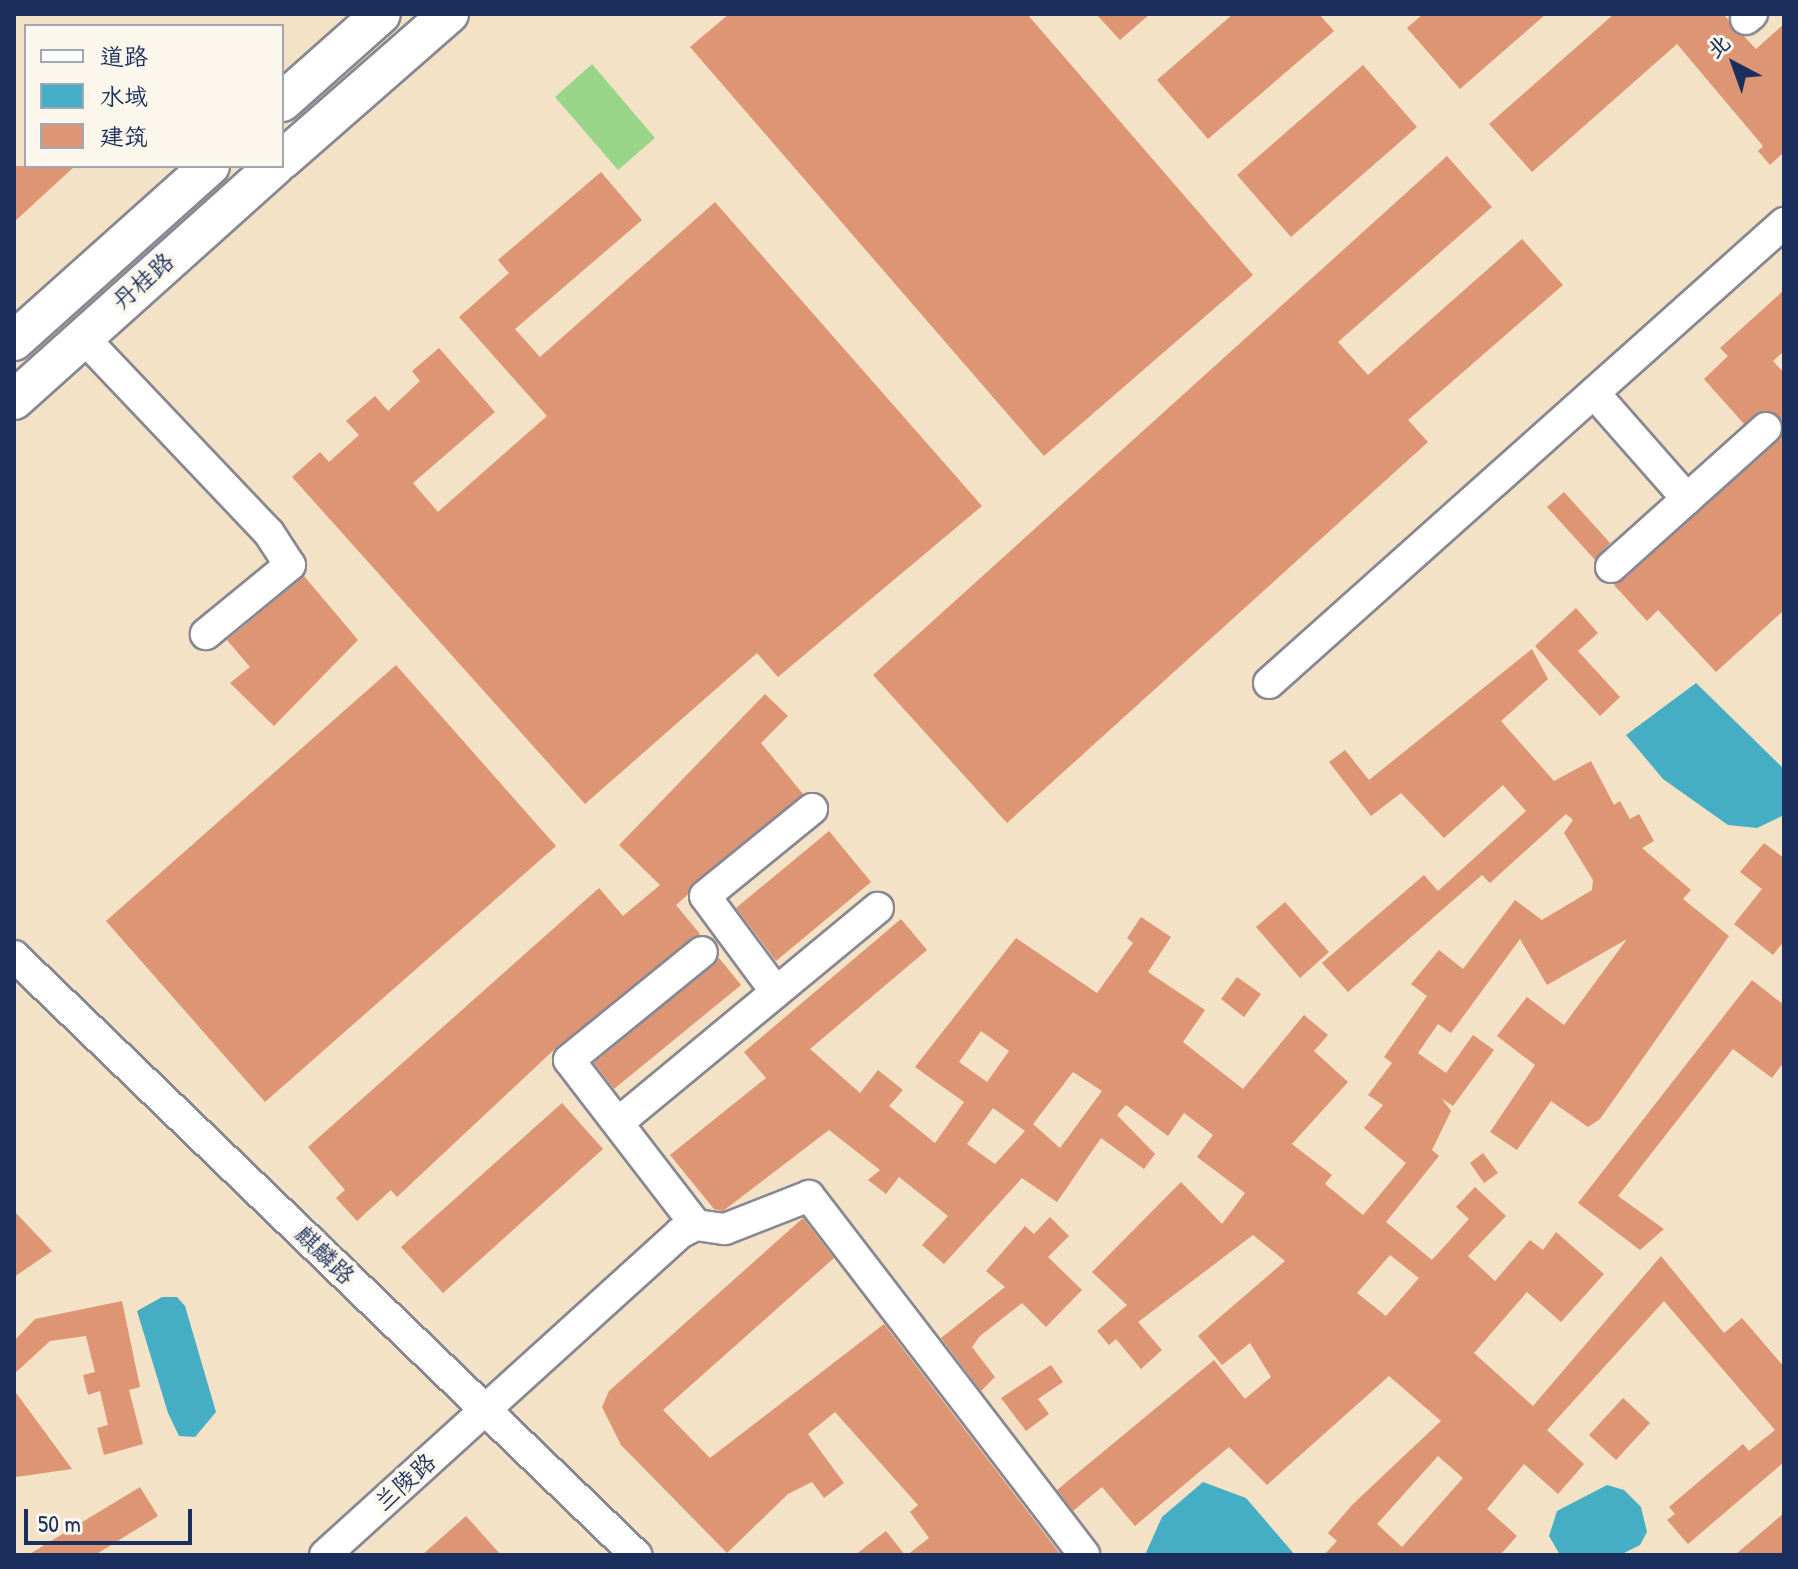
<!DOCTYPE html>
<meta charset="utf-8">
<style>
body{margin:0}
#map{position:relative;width:1798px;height:1569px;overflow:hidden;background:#f3e2c6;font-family:"Patrick Hand","LXGW WenKai TC",sans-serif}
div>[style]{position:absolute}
.green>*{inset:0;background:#99d589}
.water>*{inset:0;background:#45aec4}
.building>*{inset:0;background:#de9573}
.roads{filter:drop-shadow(2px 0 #878892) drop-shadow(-2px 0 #878892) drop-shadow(0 2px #878892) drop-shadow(0 -2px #878892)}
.minor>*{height:30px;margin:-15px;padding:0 15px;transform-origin:15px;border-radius:15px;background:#fff}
.major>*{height:38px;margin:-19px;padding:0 19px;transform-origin:19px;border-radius:19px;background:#fff}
span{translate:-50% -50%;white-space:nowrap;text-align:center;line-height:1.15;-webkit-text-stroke:8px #fbf7ec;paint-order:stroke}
.street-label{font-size:24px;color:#1b2f5e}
.frame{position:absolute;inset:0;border:16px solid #1b2f5e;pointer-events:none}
.legend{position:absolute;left:24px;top:24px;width:260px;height:144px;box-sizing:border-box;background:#fbf7ec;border:2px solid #a1a7b3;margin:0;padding:10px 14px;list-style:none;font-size:24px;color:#1b2f5e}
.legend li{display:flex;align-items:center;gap:16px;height:40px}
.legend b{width:40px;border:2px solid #a1a7b3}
.north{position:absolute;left:1694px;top:24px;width:80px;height:80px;-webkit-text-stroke:6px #fbf7ec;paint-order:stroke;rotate:319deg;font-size:22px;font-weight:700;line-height:32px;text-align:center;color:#1b2f5e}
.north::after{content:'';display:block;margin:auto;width:28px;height:36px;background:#1b2f5e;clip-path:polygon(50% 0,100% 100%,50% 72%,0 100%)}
.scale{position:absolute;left:24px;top:1509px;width:168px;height:36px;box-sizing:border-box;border:4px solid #1b2f5e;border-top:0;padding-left:10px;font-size:24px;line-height:28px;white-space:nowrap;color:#1b2f5e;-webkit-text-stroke:6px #fbf7ec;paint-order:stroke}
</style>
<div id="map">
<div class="green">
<i style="clip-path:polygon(592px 64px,655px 138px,618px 170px,555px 97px)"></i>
</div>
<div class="water">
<i style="clip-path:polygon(1696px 683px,1784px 769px,1784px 815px,1757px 828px,1728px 825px,1663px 779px,1626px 735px)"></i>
<i style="clip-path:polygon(162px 1297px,177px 1297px,185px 1306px,216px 1412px,195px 1437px,179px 1436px,168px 1413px,137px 1311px)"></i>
<i style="clip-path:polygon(1203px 1482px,1246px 1498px,1295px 1555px,1145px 1555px,1162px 1517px)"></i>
<i style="clip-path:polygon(1607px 1485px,1624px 1490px,1641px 1507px,1647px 1532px,1640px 1545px,1620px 1555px,1560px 1555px,1549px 1536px,1557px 1511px)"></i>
</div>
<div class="building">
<i style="clip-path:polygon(729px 14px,1027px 14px,1253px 275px,1044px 456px,690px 47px)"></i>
<i style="clip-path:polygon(1096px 14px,1150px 14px,1120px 40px)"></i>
<i style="clip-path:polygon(1233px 14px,1319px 14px,1334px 31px,1208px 139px,1157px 80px)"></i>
<i style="clip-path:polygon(1423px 14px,1546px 14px,1460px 89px,1407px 28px)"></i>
<i style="clip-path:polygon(1614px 14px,1723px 14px,1756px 49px,1784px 24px,1784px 152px,1770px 165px,1758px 151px,1763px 146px,1677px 44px,1532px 172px,1489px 124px)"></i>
<i style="clip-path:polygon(1363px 65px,1417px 127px,1291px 237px,1237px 175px)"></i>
<i style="clip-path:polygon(1447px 156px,1492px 207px,1338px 342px,1368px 375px,1522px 239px,1563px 285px,1408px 420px,1428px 442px,1007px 823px,873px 675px)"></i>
<i style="clip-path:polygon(14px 166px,75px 166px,14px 222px)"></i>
<i style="clip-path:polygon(601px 172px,642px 220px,515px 329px,540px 357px,715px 202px,982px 506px,778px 677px,757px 653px,585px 804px,292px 477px,320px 452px,329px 462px,359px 435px,346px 421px,375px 396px,388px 411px,420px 381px,412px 371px,439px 348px,495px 412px,413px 483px,438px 512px,547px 416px,459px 317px,509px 273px,498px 260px)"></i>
<i style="clip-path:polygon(1784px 290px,1784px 351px,1773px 361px,1784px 373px,1784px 610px,1716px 672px,1658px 610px,1647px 621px,1614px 585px,1783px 434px,1771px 411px,1744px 424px,1704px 379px,1728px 356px,1720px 348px)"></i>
<i style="clip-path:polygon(1564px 492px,1610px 543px,1595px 560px,1547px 507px)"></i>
<i style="clip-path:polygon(304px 576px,358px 640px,274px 726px,230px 683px,250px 667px,227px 640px)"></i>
<i style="clip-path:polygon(1576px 608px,1598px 633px,1578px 651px,1620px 697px,1600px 716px,1535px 646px)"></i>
<i style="clip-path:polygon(evenodd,1532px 649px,1548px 679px,1501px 721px,1554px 781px,1591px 761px,1614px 805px,1620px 801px,1630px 819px,1639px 814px,1654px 841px,1642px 848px,1691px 890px,1683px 899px,1729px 936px,1600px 1119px,1588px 1127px,1551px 1101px,1517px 1150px,1490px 1132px,1535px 1065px,1497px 1036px,1527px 997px,1564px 1025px,1627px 939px,1547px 985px,1520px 939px,1451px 1033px,1438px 1024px,1418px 1053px,1446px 1073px,1473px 1035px,1494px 1050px,1453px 1106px,1442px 1099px,1451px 1111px,1432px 1150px,1439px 1156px,1386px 1222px,1432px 1260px,1469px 1219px,1456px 1207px,1475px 1187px,1506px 1216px,1468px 1256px,1495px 1281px,1530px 1240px,1543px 1250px,1556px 1232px,1604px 1274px,1561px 1322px,1527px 1292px,1474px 1353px,1533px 1406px,1661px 1256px,1724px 1333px,1742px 1318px,1784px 1367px,1784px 1462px,1688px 1544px,1667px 1520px,1675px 1514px,1669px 1507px,1743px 1444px,1749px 1451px,1775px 1430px,1664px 1301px,1547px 1430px,1584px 1464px,1558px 1494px,1524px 1464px,1487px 1509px,1517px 1536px,1500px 1555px,1324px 1555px,1337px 1541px,1328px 1533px,1352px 1505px,1441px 1421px,1389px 1376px,1267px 1485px,1229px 1447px,1135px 1526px,1102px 1487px,1073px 1511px,1057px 1490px,1214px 1360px,1245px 1399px,1271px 1377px,1250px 1343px,1222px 1365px,1198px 1336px,1285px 1261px,1253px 1235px,1138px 1322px,1162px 1350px,1141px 1369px,1116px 1339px,1109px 1345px,1097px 1331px,1127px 1305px,1092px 1272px,1181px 1182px,1222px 1224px,1245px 1193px,1197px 1157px,1213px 1135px,1184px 1113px,1168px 1136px,1126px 1105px,1117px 1115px,1155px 1154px,1144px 1169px,1101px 1138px,1057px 1202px,1022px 1178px,944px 1264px,922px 1245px,948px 1216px,899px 1177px,886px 1194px,868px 1180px,880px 1170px,829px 1130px,723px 1211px,714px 1209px,670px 1155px,766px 1078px,744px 1052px,901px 919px,927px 950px,810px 1049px,860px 1093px,878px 1070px,903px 1090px,889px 1106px,935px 1143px,964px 1102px,915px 1067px,1016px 938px,1097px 993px,1133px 943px,1127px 938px,1141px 917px,1171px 937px,1148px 972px,1205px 1010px,1183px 1042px,1243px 1089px,1304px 1015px,1328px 1035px,1314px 1051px,1348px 1082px,1292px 1144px,1332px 1175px,1325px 1184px,1363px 1215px,1406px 1163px,1364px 1128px,1383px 1105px,1368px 1095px,1392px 1063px,1384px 1057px,1427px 996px,1411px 984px,1439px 950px,1463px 969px,1515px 900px,1542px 920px,1592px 890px,1593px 880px,1564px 833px,1573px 820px,1566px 814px,1490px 883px,1482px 875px,1348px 992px,1322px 963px,1424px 875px,1438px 891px,1526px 811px,1503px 785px,1444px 838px,1401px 793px,1371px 816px,1329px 762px,1345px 750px,1369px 780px,1532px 649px,981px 1031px,1009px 1051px,987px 1082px,959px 1062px,981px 1031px,1532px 649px,1073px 1072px,1102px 1091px,1060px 1148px,1033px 1124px,1073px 1072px,1532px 649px,993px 1108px,1025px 1131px,995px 1164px,967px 1144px,993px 1108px,1532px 649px,1390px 1255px,1419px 1278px,1386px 1316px,1357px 1293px,1390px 1255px,1532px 649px,1438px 1456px,1463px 1478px,1402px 1547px,1377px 1524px,1438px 1456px)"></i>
<i style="clip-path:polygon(396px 665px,556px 846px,265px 1102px,106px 921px)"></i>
<i style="clip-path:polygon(765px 694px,788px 716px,761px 743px,803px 794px,676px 905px,700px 934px,558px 1046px,397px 1197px,391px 1190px,357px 1221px,336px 1198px,345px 1190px,308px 1147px,599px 888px,623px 916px,660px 885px,619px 845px)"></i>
<i style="clip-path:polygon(829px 831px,871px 882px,776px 961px,736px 908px)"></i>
<i style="clip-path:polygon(1764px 843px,1784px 858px,1784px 941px,1773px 955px,1734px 924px,1762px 889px,1740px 872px)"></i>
<i style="clip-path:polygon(1285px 902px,1329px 952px,1300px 978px,1256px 927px)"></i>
<i style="clip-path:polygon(719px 958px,741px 985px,614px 1089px,594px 1063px)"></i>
<i style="clip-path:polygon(1237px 977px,1261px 994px,1244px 1017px,1221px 999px)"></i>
<i style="clip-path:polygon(1752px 980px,1784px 1005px,1784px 1062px,1772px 1078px,1733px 1049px,1618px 1196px,1664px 1229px,1640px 1250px,1578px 1203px)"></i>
<i style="clip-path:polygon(562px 1103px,603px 1149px,443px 1293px,401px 1247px)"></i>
<i style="clip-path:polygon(1483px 1153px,1498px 1173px,1484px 1183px,1470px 1163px)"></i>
<i style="clip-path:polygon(14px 1211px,52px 1251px,14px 1277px)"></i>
<i style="clip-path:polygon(1050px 1217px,1069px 1236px,1048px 1257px,1082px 1290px,1046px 1327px,1022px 1303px,980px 1336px,972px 1347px,995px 1377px,981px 1391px,941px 1338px,1005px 1287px,986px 1271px,1025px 1226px,1034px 1234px)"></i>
<i style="clip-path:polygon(803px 1218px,834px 1258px,663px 1410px,710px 1458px,884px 1324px,1061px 1555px,907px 1555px,929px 1538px,910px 1512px,918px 1505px,835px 1412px,808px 1434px,844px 1483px,824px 1498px,812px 1482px,788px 1494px,727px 1553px,621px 1445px,602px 1407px,609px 1391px)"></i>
<i style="clip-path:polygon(122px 1301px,140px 1387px,129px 1390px,143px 1444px,104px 1455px,97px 1428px,108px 1425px,100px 1391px,88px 1395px,83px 1375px,95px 1372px,86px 1336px,50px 1341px,14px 1374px,14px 1341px,35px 1319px)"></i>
<i style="clip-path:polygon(1051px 1365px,1063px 1382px,1038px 1399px,1049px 1414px,1026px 1431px,1001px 1398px)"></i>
<i style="clip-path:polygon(14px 1390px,72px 1469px,16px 1477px)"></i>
<i style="clip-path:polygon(1623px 1398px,1650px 1423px,1616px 1460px,1589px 1435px)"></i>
<i style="clip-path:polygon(140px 1487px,158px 1516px,95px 1555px,28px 1555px)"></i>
<i style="clip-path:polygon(1784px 1513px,1784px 1555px,1735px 1555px)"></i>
<i style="clip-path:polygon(466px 1516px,501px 1555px,422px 1555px)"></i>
<i style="clip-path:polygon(886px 1531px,905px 1555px,855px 1555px)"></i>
</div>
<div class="roads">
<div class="minor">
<i style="left:1746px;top:19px;width:8px;rotate:-40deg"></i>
<i style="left:81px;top:335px;width:273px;rotate:46.5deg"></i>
<i style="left:269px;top:533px;width:38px;rotate:57deg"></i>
<i style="left:290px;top:565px;width:109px;rotate:140.6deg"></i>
<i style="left:1594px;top:393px;width:141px;rotate:48.7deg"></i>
<i style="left:1611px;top:567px;width:208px;rotate:-41.9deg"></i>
<i style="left:1269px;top:683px;width:691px;rotate:-41.77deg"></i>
<i style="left:14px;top:956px;width:864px;rotate:43.92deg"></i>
<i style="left:776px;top:992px;width:119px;rotate:-126.5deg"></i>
<i style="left:705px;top:896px;width:138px;rotate:-39.1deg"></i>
<i style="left:619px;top:1122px;width:336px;rotate:-39.6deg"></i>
<i style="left:696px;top:1225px;width:208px;rotate:-127.6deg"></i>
<i style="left:569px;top:1060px;width:171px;rotate:-39.1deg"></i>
<i style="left:325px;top:1555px;width:479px;rotate:-42.2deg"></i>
<i style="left:680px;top:1233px;width:18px;rotate:-27deg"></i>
<i style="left:696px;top:1225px;width:29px;rotate:8deg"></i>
<i style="left:725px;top:1229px;width:90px;rotate:-21.4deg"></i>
<i style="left:809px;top:1196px;width:452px;rotate:52.5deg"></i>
</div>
<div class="major">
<i style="left:282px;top:102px;width:132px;rotate:-41.6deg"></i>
<i style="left:282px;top:160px;width:222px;rotate:-41.2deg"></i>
<i style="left:14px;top:341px;width:263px;rotate:-41.8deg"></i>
<i style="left:14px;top:400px;width:351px;rotate:-41.9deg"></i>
</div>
</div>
<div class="street-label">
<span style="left:143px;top:281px;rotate:-41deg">丹桂路</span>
<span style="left:325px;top:1255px;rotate:44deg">麒麟路</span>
<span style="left:405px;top:1482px;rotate:-42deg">兰陵路</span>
</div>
<div class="frame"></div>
<ul class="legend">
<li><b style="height:10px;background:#fff"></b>道路</li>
<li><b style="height:22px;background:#45aec4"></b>水域</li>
<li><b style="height:22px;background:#de9573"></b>建筑</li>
</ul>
<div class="north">北</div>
<div class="scale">50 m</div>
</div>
